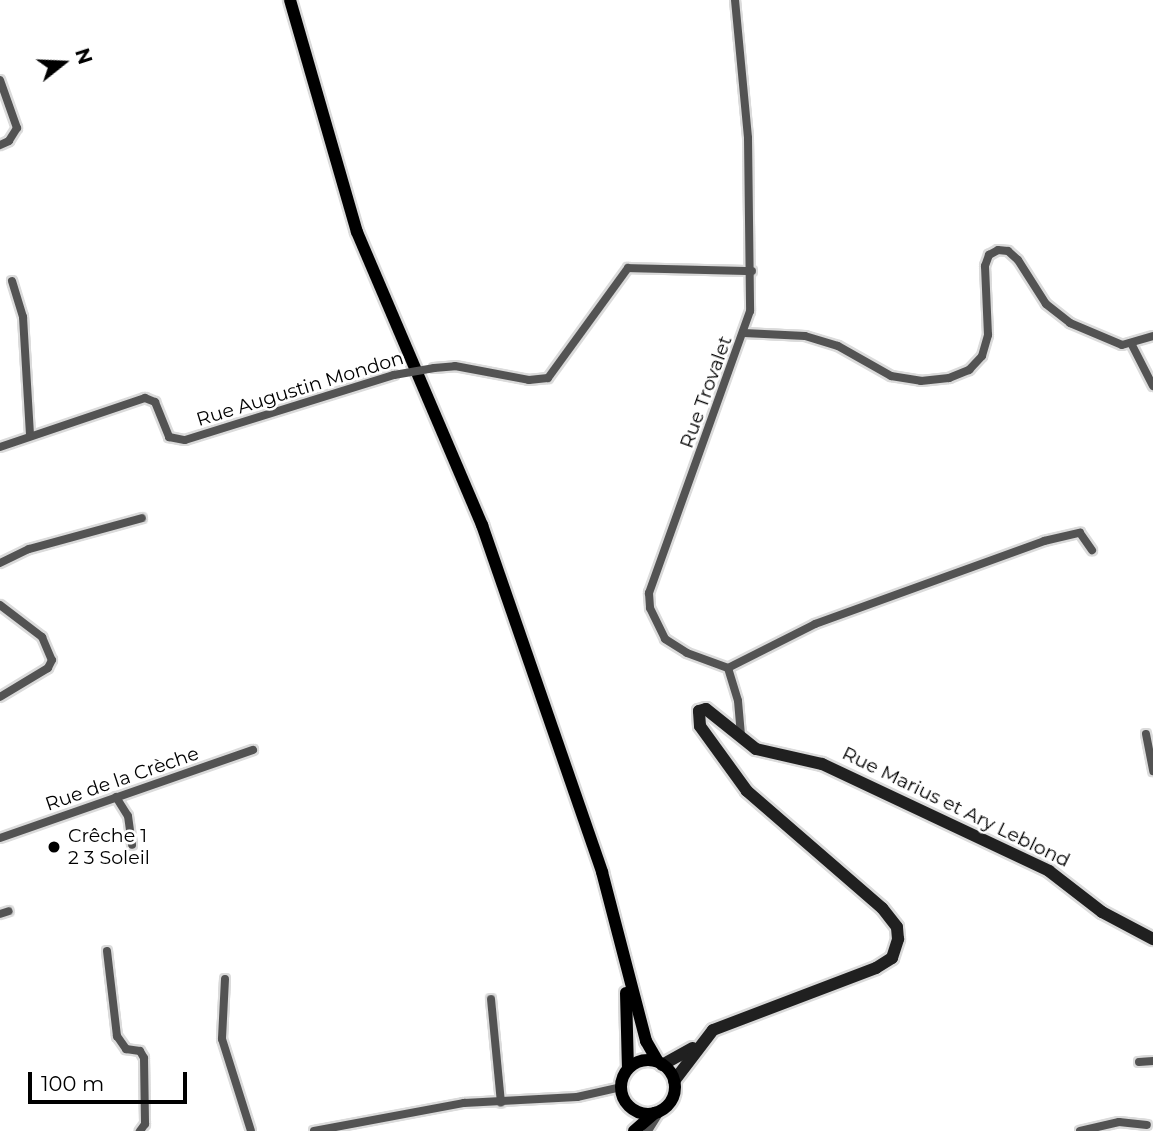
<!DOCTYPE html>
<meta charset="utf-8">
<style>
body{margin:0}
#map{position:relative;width:1153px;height:1131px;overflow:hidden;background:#fff;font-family:Montserrat,sans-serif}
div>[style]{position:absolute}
.roads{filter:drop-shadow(2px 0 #dbdbdb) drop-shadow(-2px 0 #dbdbdb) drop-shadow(0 2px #dbdbdb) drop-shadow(0 -2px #dbdbdb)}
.minor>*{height:8px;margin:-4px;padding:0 4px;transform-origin:4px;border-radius:4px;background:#535353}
.secondary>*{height:12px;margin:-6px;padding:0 6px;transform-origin:6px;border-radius:6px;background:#202020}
.primary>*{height:12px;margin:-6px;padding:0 6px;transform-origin:6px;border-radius:6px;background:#000}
.primary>.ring{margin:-6px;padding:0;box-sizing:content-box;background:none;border:12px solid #000;border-radius:50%}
.minor-bridge>*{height:8px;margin:-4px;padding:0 4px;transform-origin:4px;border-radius:4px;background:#535353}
.dots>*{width:19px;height:19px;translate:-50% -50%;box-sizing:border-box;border:4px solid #fff;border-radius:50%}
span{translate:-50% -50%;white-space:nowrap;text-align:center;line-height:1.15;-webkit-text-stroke:5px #fff;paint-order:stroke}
.street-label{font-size:19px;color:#000}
.poi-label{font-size:19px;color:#000}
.left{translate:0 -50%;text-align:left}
.north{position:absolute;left:28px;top:28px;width:70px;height:70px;-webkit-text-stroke:5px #fff;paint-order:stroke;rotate:72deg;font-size:19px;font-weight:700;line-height:28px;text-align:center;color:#000}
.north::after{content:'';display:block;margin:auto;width:24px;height:32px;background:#000;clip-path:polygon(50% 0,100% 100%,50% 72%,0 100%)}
.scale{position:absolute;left:28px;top:1072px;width:159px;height:32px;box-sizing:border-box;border:4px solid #000;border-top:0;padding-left:9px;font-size:21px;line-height:24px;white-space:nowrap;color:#000;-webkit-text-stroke:5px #fff;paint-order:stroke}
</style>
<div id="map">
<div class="roads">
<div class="minor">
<i style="left:735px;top:0;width:139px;rotate:84.6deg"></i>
<i style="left:748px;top:138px;width:173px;rotate:89.3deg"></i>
<i style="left:750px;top:311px;width:300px;rotate:109.7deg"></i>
<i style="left:649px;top:593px;width:15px;rotate:86deg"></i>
<i style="left:650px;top:608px;width:34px;rotate:64deg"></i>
<i style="left:665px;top:639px;width:26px;rotate:32deg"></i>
<i style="left:687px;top:653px;width:44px;rotate:20.1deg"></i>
<i style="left:728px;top:668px;width:34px;rotate:73deg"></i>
<i style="left:738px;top:701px;width:37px;rotate:85deg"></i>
<i style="left:0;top:80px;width:51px;rotate:70.5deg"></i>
<i style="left:17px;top:128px;width:15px;rotate:122deg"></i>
<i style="left:9px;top:141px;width:10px;rotate:156deg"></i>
<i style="left:12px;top:281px;width:38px;rotate:73deg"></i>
<i style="left:23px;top:317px;width:117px;rotate:86.6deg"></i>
<i style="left:744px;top:333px;width:61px;rotate:2.8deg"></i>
<i style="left:805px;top:336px;width:34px;rotate:17deg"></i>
<i style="left:838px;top:346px;width:61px;rotate:29.5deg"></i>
<i style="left:891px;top:376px;width:30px;rotate:9deg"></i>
<i style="left:921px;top:381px;width:28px;rotate:-6deg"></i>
<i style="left:949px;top:378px;width:22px;rotate:-22deg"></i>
<i style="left:969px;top:370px;width:19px;rotate:-47deg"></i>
<i style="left:982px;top:356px;width:22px;rotate:-74deg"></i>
<i style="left:988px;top:335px;width:69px;rotate:-92.5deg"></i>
<i style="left:985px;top:266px;width:12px;rotate:-70deg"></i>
<i style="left:989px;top:255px;width:10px;rotate:-29deg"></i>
<i style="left:998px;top:250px;width:10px;rotate:6deg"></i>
<i style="left:1008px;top:251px;width:13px;rotate:42deg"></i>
<i style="left:1018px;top:260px;width:52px;rotate:57.5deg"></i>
<i style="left:1046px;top:304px;width:31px;rotate:38deg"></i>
<i style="left:1070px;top:323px;width:56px;rotate:22.9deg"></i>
<i style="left:1122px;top:345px;width:32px;rotate:-16deg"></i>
<i style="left:1132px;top:345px;width:46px;rotate:62.9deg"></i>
<i style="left:434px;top:368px;width:21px;rotate:-5deg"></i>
<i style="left:455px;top:366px;width:75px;rotate:10.7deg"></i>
<i style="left:529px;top:380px;width:19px;rotate:-6deg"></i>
<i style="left:548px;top:378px;width:136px;rotate:-54deg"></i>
<i style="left:628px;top:268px;width:124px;rotate:1.4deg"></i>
<i style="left:0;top:447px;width:153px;rotate:-18.7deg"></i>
<i style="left:145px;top:398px;width:11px;rotate:22deg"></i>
<i style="left:155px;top:402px;width:38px;rotate:68deg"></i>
<i style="left:169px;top:437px;width:16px;rotate:11deg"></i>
<i style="left:185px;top:440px;width:219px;rotate:-17.3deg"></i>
<i style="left:0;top:563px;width:32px;rotate:-26deg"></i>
<i style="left:29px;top:549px;width:117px;rotate:-15.3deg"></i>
<i style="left:0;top:605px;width:53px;rotate:37.3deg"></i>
<i style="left:42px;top:637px;width:25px;rotate:67deg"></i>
<i style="left:52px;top:660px;width:9px;rotate:117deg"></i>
<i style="left:48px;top:668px;width:56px;rotate:148.9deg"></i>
<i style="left:728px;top:668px;width:97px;rotate:-26.8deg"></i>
<i style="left:815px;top:624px;width:244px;rotate:-19.9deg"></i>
<i style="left:1044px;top:541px;width:37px;rotate:-13deg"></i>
<i style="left:1080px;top:533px;width:21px;rotate:55deg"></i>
<i style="left:1146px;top:734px;width:38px;rotate:79deg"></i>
<i style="left:116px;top:797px;width:22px;rotate:58deg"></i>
<i style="left:128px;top:816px;width:29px;rotate:82deg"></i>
<i style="left:0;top:838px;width:268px;rotate:-19.2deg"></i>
<i style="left:0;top:914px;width:9px;rotate:-18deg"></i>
<i style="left:107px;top:951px;width:86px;rotate:83.3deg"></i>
<i style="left:117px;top:1036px;width:16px;rotate:55deg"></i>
<i style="left:126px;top:1049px;width:14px;rotate:8deg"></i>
<i style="left:140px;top:1051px;width:8px;rotate:60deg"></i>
<i style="left:144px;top:1058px;width:66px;rotate:89.1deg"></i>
<i style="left:145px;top:1124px;width:9px;rotate:126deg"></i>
<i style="left:225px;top:979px;width:60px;rotate:92.9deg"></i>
<i style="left:222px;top:1039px;width:96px;rotate:72.5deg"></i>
<i style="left:491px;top:999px;width:104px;rotate:84.5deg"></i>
<i style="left:1139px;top:1062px;width:14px;rotate:-4deg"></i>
<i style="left:314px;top:1131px;width:153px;rotate:-10.6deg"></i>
<i style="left:464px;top:1103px;width:113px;rotate:-3deg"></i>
<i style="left:577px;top:1097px;width:45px;rotate:-12.8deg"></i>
<i style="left:648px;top:1131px;width:26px;rotate:-58deg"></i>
<i style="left:1080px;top:1131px;width:40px;rotate:-13deg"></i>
<i style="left:1119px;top:1122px;width:28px;rotate:6deg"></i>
</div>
<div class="secondary">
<i style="left:662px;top:1065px;width:35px;rotate:-29deg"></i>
<i style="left:674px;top:1081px;width:64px;rotate:-52.6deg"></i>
<i style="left:713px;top:1030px;width:174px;rotate:-20.8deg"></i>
<i style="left:876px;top:968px;width:19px;rotate:-32deg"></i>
<i style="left:892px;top:958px;width:20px;rotate:-72deg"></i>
<i style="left:898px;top:939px;width:12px;rotate:-95deg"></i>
<i style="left:897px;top:927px;width:24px;rotate:-128deg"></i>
<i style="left:882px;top:908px;width:179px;rotate:-139.1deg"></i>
<i style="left:747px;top:791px;width:80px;rotate:-125.9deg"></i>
<i style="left:700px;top:726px;width:15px;rotate:-94deg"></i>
<i style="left:699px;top:711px;width:7px;rotate:-16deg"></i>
<i style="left:706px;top:709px;width:64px;rotate:38.7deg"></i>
<i style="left:756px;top:749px;width:68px;rotate:12.8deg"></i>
<i style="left:822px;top:764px;width:251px;rotate:25.2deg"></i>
<i style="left:1049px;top:871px;width:67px;rotate:37.7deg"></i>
<i style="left:1102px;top:912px;width:58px;rotate:27.9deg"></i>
</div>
<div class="primary">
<i style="left:290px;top:0;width:241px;rotate:73.9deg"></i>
<i style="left:357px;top:232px;width:319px;rotate:66.9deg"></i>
<i style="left:482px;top:525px;width:367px;rotate:70.9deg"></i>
<i style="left:602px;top:872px;width:175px;rotate:75.4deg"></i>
<i style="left:646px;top:1041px;width:24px;rotate:60deg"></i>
<i style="left:626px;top:993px;width:75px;rotate:88.5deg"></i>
<i class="ring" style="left:621px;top:1060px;width:42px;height:42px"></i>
<i style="left:634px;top:1131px;width:28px;rotate:-41deg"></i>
</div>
</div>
<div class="minor-bridge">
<i style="left:394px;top:375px;width:41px;rotate:-9.9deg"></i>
</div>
<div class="dots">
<i style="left:54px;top:847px;background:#000"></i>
</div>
<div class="street-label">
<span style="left:300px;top:389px;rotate:-17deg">Rue Augustin Mondon</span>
<span style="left:706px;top:392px;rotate:-70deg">Rue Trovalet</span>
<span style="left:122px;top:779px;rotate:-19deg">Rue de la Crèche</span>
<span style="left:956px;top:807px;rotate:26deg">Rue Marius et Ary Leblond</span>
</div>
<div class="poi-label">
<span class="left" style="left:68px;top:847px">Crêche 1<br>2 3 Soleil</span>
</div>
<div class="north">N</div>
<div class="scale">100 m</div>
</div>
